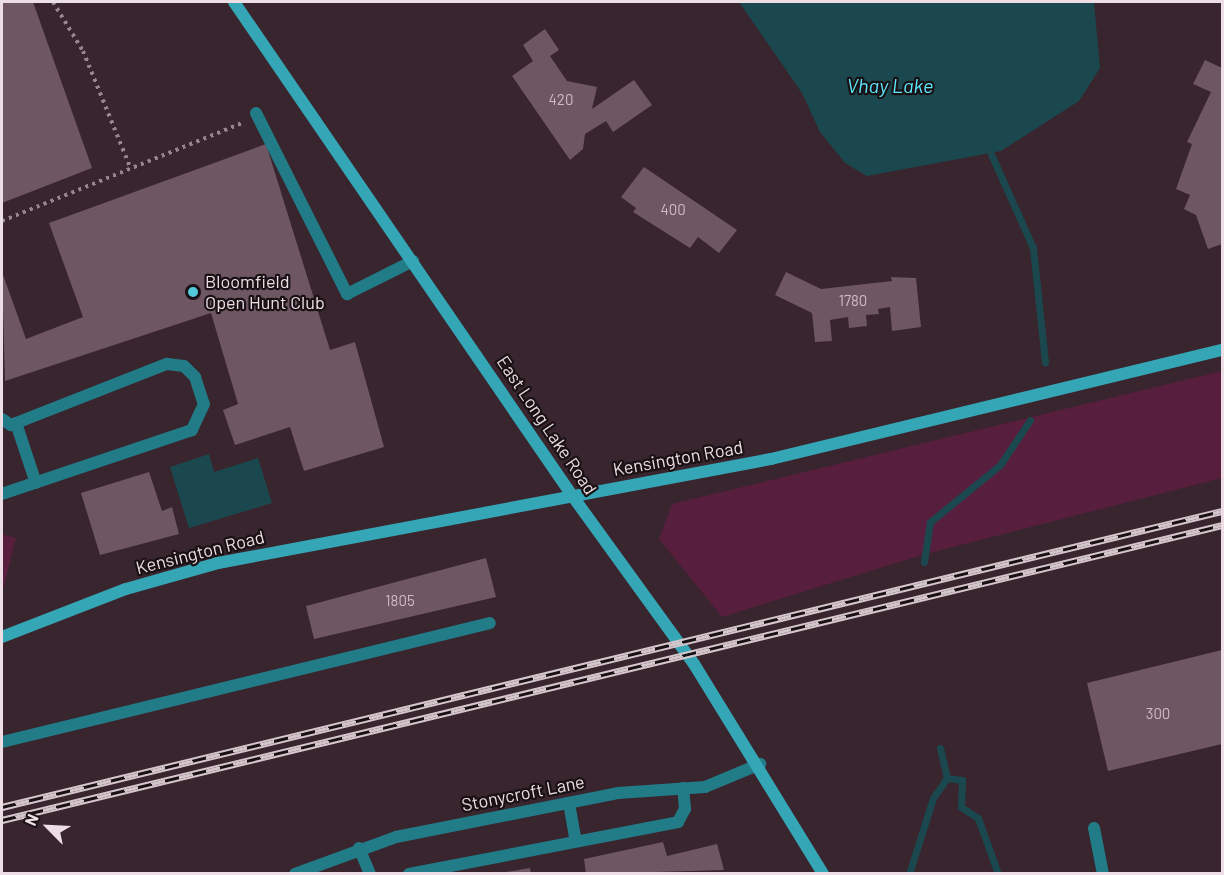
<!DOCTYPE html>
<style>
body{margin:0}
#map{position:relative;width:1224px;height:875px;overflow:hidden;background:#38252e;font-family:Barlow,sans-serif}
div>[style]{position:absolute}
.green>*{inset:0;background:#571e3d}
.water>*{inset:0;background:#1b484f}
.stream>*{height:7px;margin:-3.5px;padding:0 3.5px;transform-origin:3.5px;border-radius:3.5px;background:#1b484f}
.building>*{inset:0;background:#6e5762}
.path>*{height:4px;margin-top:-2px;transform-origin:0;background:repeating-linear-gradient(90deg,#96868d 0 3px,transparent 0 7.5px)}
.lane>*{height:12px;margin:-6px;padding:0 6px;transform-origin:6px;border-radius:6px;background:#227c88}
.street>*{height:12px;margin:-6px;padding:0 6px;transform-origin:6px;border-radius:6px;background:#227c88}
.secondary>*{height:12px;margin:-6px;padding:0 6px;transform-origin:6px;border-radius:6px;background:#35a6b5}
.rail>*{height:7px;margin-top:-3.5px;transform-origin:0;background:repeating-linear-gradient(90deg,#1a1115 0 14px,#d5c6cc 0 28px);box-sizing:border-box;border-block:2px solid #d5c6cc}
.dots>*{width:16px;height:16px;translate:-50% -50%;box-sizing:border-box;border:3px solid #1a1115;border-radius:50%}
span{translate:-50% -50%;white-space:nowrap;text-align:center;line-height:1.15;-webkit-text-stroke:4.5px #1a1115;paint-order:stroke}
.number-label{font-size:15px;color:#ccbcc4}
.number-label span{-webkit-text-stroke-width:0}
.poi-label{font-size:18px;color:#ecdee4}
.left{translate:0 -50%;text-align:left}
.street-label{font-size:18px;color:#ecdee4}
.water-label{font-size:20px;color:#5ae9fd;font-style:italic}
.frame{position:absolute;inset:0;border:3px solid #ecdee4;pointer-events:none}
.north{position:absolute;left:18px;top:797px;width:60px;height:60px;-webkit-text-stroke:4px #1a1115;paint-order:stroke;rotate:294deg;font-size:16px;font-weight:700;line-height:24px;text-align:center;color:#ecdee4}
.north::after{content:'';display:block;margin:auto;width:21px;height:27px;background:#ecdee4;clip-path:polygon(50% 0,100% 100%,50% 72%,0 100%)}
</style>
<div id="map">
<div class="green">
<i style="clip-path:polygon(1222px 371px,1222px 478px,922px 555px,722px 617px,659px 539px,672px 504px)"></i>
<i style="clip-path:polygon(2px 534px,16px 538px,2px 594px)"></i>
</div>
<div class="water">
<i style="clip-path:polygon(739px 2px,1094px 2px,1100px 68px,1079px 101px,1001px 151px,867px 176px,845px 163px,820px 132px,802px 93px)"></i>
<i style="clip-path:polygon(209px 454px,214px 472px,258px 458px,272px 503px,189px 528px,170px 467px)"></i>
</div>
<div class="stream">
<i style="left:991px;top:154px;width:103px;rotate:65.9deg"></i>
<i style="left:1033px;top:248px;width:115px;rotate:84deg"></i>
<i style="left:924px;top:562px;width:40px;rotate:-81.5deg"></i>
<i style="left:930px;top:522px;width:90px;rotate:-39.2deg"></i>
<i style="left:1000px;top:465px;width:54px;rotate:-56.3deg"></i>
<i style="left:940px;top:748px;width:31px;rotate:77deg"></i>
<i style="left:909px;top:874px;width:80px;rotate:-72.5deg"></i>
<i style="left:933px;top:798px;width:24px;rotate:-55deg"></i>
<i style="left:947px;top:778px;width:15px;rotate:8deg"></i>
<i style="left:962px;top:780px;width:27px;rotate:92deg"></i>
<i style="left:961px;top:807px;width:20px;rotate:33deg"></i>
<i style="left:978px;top:818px;width:59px;rotate:70.3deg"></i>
</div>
<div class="building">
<i style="clip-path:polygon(2px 2px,33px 2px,92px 168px,2px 203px)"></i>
<i style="clip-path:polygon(545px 29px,559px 50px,550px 56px,567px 81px,597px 87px,592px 109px,634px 80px,652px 105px,613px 132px,606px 121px,585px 134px,583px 149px,570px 160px,512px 76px,533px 61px,523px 45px)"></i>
<i style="clip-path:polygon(1205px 60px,1222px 68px,1222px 244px,1208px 249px,1196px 215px,1184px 209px,1190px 195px,1176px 189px,1192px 144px,1187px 142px,1211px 92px,1193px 84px)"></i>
<i style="clip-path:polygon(266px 144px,330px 350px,355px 342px,384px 447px,304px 471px,290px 427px,235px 445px,223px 410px,238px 404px,211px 313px,5px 381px,2px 272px,26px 339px,83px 317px,49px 223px)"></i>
<i style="clip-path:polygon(644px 167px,737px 230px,719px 253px,698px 237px,690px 248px,633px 212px,636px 208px,621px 197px)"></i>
<i style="clip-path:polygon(786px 272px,821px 289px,892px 281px,891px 277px,916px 278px,921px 327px,892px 331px,890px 307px,878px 309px,879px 314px,866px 315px,867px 326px,849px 328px,848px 317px,830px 320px,832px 341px,815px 342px,812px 313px,775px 295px)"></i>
<i style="clip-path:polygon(149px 472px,162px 511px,172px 507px,179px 534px,100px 555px,81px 493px)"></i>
<i style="clip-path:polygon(486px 558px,496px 597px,314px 639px,306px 606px)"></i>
<i style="clip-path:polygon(1222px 650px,1222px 744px,1108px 771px,1087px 683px)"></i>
<i style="clip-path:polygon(663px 842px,667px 856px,717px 844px,724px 870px,586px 874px,584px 859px)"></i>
<i style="clip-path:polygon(530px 868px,531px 874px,506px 874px,506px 872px)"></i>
</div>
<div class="path">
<i style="left:53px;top:2px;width:57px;rotate:58.5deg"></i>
<i style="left:83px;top:51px;width:127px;rotate:67.9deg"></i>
<i style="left:2px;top:221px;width:261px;rotate:-22.2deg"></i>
</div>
<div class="lane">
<i style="left:256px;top:113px;width:203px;rotate:63.3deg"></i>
<i style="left:347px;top:294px;width:74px;rotate:-26.6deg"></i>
<i style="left:2px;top:419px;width:11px;rotate:34deg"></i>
<i style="left:11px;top:425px;width:168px;rotate:-21.4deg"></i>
<i style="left:167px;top:364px;width:17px;rotate:7deg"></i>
<i style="left:184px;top:366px;width:16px;rotate:45deg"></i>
<i style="left:195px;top:377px;width:28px;rotate:72deg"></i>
<i style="left:204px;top:404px;width:29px;rotate:115deg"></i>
<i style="left:192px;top:430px;width:200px;rotate:161.4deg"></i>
<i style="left:16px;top:423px;width:63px;rotate:71.6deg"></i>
<i style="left:2px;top:742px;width:502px;rotate:-13.7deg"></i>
<i style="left:569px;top:803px;width:39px;rotate:80deg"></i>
<i style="left:1094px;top:828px;width:47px;rotate:78.9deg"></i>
<i style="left:359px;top:848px;width:28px;rotate:67deg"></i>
<i style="left:409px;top:874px;width:274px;rotate:-10.9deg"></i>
<i style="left:678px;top:822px;width:15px;rotate:-62deg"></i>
<i style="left:685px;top:809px;width:21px;rotate:-95deg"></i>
</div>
<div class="street">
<i style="left:295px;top:874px;width:108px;rotate:-20.1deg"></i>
<i style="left:396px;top:837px;width:226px;rotate:-11.2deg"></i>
<i style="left:618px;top:793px;width:87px;rotate:-3.9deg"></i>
<i style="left:705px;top:787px;width:60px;rotate:-22.7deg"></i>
</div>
<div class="secondary">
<i style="left:234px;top:2px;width:596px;rotate:55.59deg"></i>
<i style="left:571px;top:494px;width:210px;rotate:54.1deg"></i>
<i style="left:694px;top:664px;width:246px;rotate:58.4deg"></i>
<i style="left:2px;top:637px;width:133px;rotate:-21.2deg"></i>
<i style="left:126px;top:589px;width:96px;rotate:-15.8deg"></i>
<i style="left:218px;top:563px;width:563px;rotate:-10.65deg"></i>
<i style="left:771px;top:459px;width:464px;rotate:-13.6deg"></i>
</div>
<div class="rail">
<i style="left:2px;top:807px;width:1255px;rotate:-13.64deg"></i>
<i style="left:2px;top:820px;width:1255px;rotate:-13.59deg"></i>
</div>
<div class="dots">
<i style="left:193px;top:292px;background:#53cadc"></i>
</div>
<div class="number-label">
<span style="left:561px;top:100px">420</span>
<span style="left:673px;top:210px">400</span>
<span style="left:853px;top:301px">1780</span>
<span style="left:400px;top:601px">1805</span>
<span style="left:1158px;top:714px">300</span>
</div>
<div class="poi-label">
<span class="left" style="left:205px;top:292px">Bloomfield<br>Open Hunt Club</span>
</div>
<div class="street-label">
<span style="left:547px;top:425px;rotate:56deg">East Long Lake Road</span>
<span style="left:678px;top:458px;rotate:-10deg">Kensington Road</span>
<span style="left:200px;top:552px;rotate:-14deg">Kensington Road</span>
<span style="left:523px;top:793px;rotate:-11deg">Stonycroft Lane</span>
</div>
<div class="water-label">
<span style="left:890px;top:85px">Vhay Lake</span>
</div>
<div class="frame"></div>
<div class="north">N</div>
</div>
